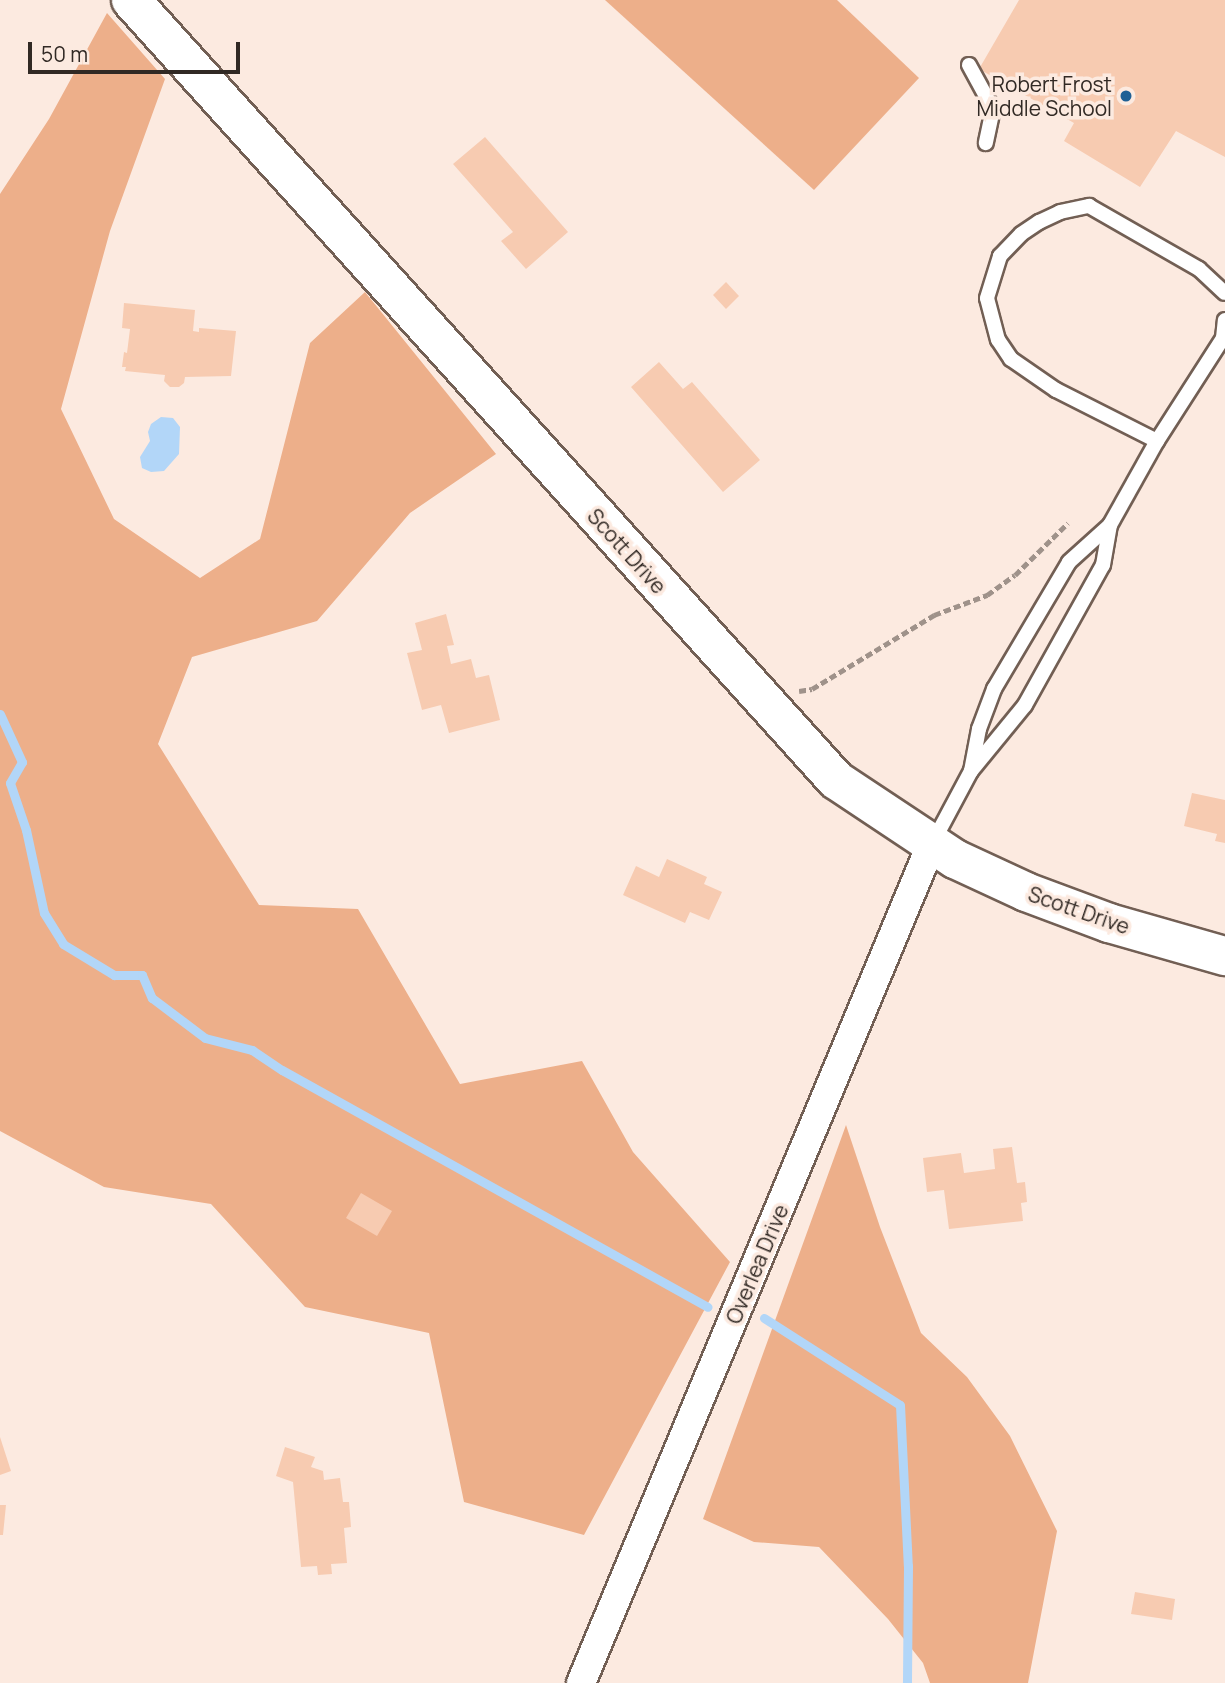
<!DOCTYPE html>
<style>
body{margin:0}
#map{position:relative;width:1225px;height:1683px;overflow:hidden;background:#fceae0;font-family:Manrope,sans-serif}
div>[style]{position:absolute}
.green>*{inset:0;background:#edaf8a}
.water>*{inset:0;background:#b2d6f8}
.stream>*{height:9px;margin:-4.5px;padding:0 4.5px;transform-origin:4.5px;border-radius:4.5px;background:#b2d6f8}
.building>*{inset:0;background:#f7cbb1}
.path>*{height:4.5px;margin-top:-2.25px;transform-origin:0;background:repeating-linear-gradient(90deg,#9f928a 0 7px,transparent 0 10.5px)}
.roads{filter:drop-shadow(2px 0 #725f54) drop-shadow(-2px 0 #725f54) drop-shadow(0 2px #725f54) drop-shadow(0 -2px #725f54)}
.lane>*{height:14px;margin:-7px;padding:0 7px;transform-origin:7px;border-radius:7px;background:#fff}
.street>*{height:28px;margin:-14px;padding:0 14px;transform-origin:14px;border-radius:14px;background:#fff}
.secondary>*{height:38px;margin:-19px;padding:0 19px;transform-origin:19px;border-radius:19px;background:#fff}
.dots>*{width:19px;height:19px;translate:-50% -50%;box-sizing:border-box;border:4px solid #fceae0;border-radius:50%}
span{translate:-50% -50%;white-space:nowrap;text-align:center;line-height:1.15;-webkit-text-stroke:7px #fceae0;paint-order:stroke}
.poi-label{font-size:21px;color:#312924}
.right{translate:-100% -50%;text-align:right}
.street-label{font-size:21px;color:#312924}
.scale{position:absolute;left:28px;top:42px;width:212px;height:32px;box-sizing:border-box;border:4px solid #312924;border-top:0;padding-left:9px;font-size:21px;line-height:24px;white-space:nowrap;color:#312924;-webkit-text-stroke:5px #fceae0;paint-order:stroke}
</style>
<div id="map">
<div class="green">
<i style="clip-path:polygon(605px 0,837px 0,919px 78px,814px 190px)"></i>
<i style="clip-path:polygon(107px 13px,165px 79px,110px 231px,61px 409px,114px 519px,200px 578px,260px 539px,310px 343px,365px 292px,496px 454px,410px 513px,317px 621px,192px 657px,158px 744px,259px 905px,358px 909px,460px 1084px,582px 1061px,633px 1152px,730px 1262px,584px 1535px,464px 1502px,429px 1333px,305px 1307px,211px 1204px,104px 1187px,0 1131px,0 194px,49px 119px)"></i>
<i style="clip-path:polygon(846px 1125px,880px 1227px,921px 1333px,967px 1377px,1010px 1436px,1057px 1531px,1028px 1683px,930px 1683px,923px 1663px,888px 1619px,819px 1547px,754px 1542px,703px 1519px)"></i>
</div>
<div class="water">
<i style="clip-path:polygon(161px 417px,173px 418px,180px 427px,179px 454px,164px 471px,151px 472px,142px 468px,140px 457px,150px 441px,148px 432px,151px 424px)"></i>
</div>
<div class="stream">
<i style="left:0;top:714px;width:53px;rotate:65.4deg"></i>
<i style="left:22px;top:762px;width:24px;rotate:120deg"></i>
<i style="left:10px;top:783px;width:50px;rotate:71.2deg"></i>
<i style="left:26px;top:830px;width:85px;rotate:77.8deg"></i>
<i style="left:44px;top:913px;width:36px;rotate:58deg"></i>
<i style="left:63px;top:944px;width:60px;rotate:31.3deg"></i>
<i style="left:114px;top:975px;width:28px"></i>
<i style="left:142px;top:975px;width:25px;rotate:67deg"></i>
<i style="left:152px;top:998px;width:66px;rotate:37deg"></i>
<i style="left:205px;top:1038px;width:49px;rotate:14.3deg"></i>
<i style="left:252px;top:1050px;width:36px;rotate:34deg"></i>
<i style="left:282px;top:1070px;width:487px;rotate:29.1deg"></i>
<i style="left:764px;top:1318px;width:161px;rotate:32.6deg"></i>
<i style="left:900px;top:1405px;width:161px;rotate:87.2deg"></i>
<i style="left:908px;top:1566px;width:117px;rotate:90.5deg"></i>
</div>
<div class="building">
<i style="clip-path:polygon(1019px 0,1225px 0,1225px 157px,1176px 131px,1140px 187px,1064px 141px,1074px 123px,979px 69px)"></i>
<i style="clip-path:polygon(485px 137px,568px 232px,526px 269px,501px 241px,513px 232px,453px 164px)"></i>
<i style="clip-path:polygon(726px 282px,739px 296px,726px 309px,713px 295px)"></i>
<i style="clip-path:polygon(124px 303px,195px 310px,193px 331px,199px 332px,199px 328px,236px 331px,231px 376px,185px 377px,184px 383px,179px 387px,170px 387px,164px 381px,165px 375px,125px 371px,126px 367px,122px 367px,124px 352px,127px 353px,130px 329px,122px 328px)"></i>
<i style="clip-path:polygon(659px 362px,683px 389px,692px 382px,760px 460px,723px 492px,631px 387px)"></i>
<i style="clip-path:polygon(446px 614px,454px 645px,447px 646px,451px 664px,471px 659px,476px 678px,489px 675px,500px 720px,449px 733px,441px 705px,422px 710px,407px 653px,422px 650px,415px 623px)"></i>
<i style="clip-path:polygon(1192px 793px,1225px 800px,1225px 843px,1215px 841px,1217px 834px,1184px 826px)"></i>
<i style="clip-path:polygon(667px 859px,707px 877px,704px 884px,722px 892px,709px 920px,690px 912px,685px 923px,623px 895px,636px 866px,659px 877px)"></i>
<i style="clip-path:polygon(1012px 1147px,1017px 1183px,1025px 1182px,1027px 1202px,1021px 1203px,1023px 1221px,949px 1229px,944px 1190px,927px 1192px,923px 1158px,961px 1153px,964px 1173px,995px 1169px,993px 1149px)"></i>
<i style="clip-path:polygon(361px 1193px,392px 1211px,377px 1236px,346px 1218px)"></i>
<i style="clip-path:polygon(0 1437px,11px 1471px,0 1475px)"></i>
<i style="clip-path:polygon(285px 1447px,315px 1457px,311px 1467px,323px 1471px,324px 1480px,340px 1478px,343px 1502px,349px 1502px,351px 1527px,344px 1528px,347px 1563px,331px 1564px,332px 1574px,318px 1575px,317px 1566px,301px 1567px,293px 1482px,276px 1476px)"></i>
<i style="clip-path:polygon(0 1505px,6px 1505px,3px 1535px,0 1535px)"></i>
<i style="clip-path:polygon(1135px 1592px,1175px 1599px,1172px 1620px,1131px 1614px)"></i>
</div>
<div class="path">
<i style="left:799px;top:691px;width:13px;rotate:-9deg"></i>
<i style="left:812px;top:689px;width:143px;rotate:-31.2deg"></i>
<i style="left:934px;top:615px;width:57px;rotate:-20.7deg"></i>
<i style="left:987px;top:595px;width:34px;rotate:-36deg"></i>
<i style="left:1015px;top:575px;width:74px;rotate:-44.5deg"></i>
</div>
<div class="roads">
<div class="lane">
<i style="left:969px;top:65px;width:50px;rotate:61.4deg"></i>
<i style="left:993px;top:109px;width:35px;rotate:102deg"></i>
<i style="left:1157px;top:441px;width:113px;rotate:-153.2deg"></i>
<i style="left:1056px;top:390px;width:55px;rotate:-145.4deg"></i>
<i style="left:1011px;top:359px;width:23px;rotate:-124deg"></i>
<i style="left:998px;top:340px;width:43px;rotate:-104.7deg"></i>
<i style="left:987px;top:298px;width:44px;rotate:-72.8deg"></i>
<i style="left:1000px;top:256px;width:30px;rotate:-46deg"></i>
<i style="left:1021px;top:234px;width:22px;rotate:-34deg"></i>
<i style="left:1039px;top:222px;width:23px;rotate:-25deg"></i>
<i style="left:1060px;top:212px;width:30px;rotate:-12deg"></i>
<i style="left:1089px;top:206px;width:127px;rotate:29.8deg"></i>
<i style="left:1199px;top:269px;width:35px;rotate:43deg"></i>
<i style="left:971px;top:771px;width:43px;rotate:-79.2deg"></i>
<i style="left:979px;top:729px;width:43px;rotate:-69.4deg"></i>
<i style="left:994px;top:689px;width:147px;rotate:-59.4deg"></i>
<i style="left:1069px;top:562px;width:55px;rotate:-42.1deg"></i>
<i style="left:1110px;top:525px;width:96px;rotate:-60.8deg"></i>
<i style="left:1157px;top:441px;width:122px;rotate:-57.3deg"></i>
<i style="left:1223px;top:338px;width:18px;rotate:-84deg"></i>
<i style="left:932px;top:844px;width:83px;rotate:-61.9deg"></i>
<i style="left:971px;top:771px;width:85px;rotate:-50.7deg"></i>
<i style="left:1025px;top:705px;width:160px;rotate:-60.9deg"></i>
<i style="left:1103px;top:565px;width:41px;rotate:-80.1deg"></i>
</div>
<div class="street">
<i style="left:581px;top:1683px;width:908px;rotate:-67.33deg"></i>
</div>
<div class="secondary">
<i style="left:131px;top:0;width:1051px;rotate:47.89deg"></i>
<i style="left:836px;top:780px;width:143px;rotate:33.6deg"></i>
<i style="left:955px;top:859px;width:78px;rotate:24.9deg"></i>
<i style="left:1026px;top:892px;width:89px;rotate:20.5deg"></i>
<i style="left:1109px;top:923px;width:121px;rotate:15.9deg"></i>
</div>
</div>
<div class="dots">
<i style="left:1126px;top:96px;background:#1e6095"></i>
</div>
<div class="poi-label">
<span class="right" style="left:1112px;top:96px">Robert Frost<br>Middle School</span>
</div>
<div class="street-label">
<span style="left:627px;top:551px;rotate:48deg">Scott Drive</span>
<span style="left:1079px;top:910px;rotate:19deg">Scott Drive</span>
<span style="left:757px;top:1264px;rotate:-67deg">Overlea Drive</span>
</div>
<div class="scale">50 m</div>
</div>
